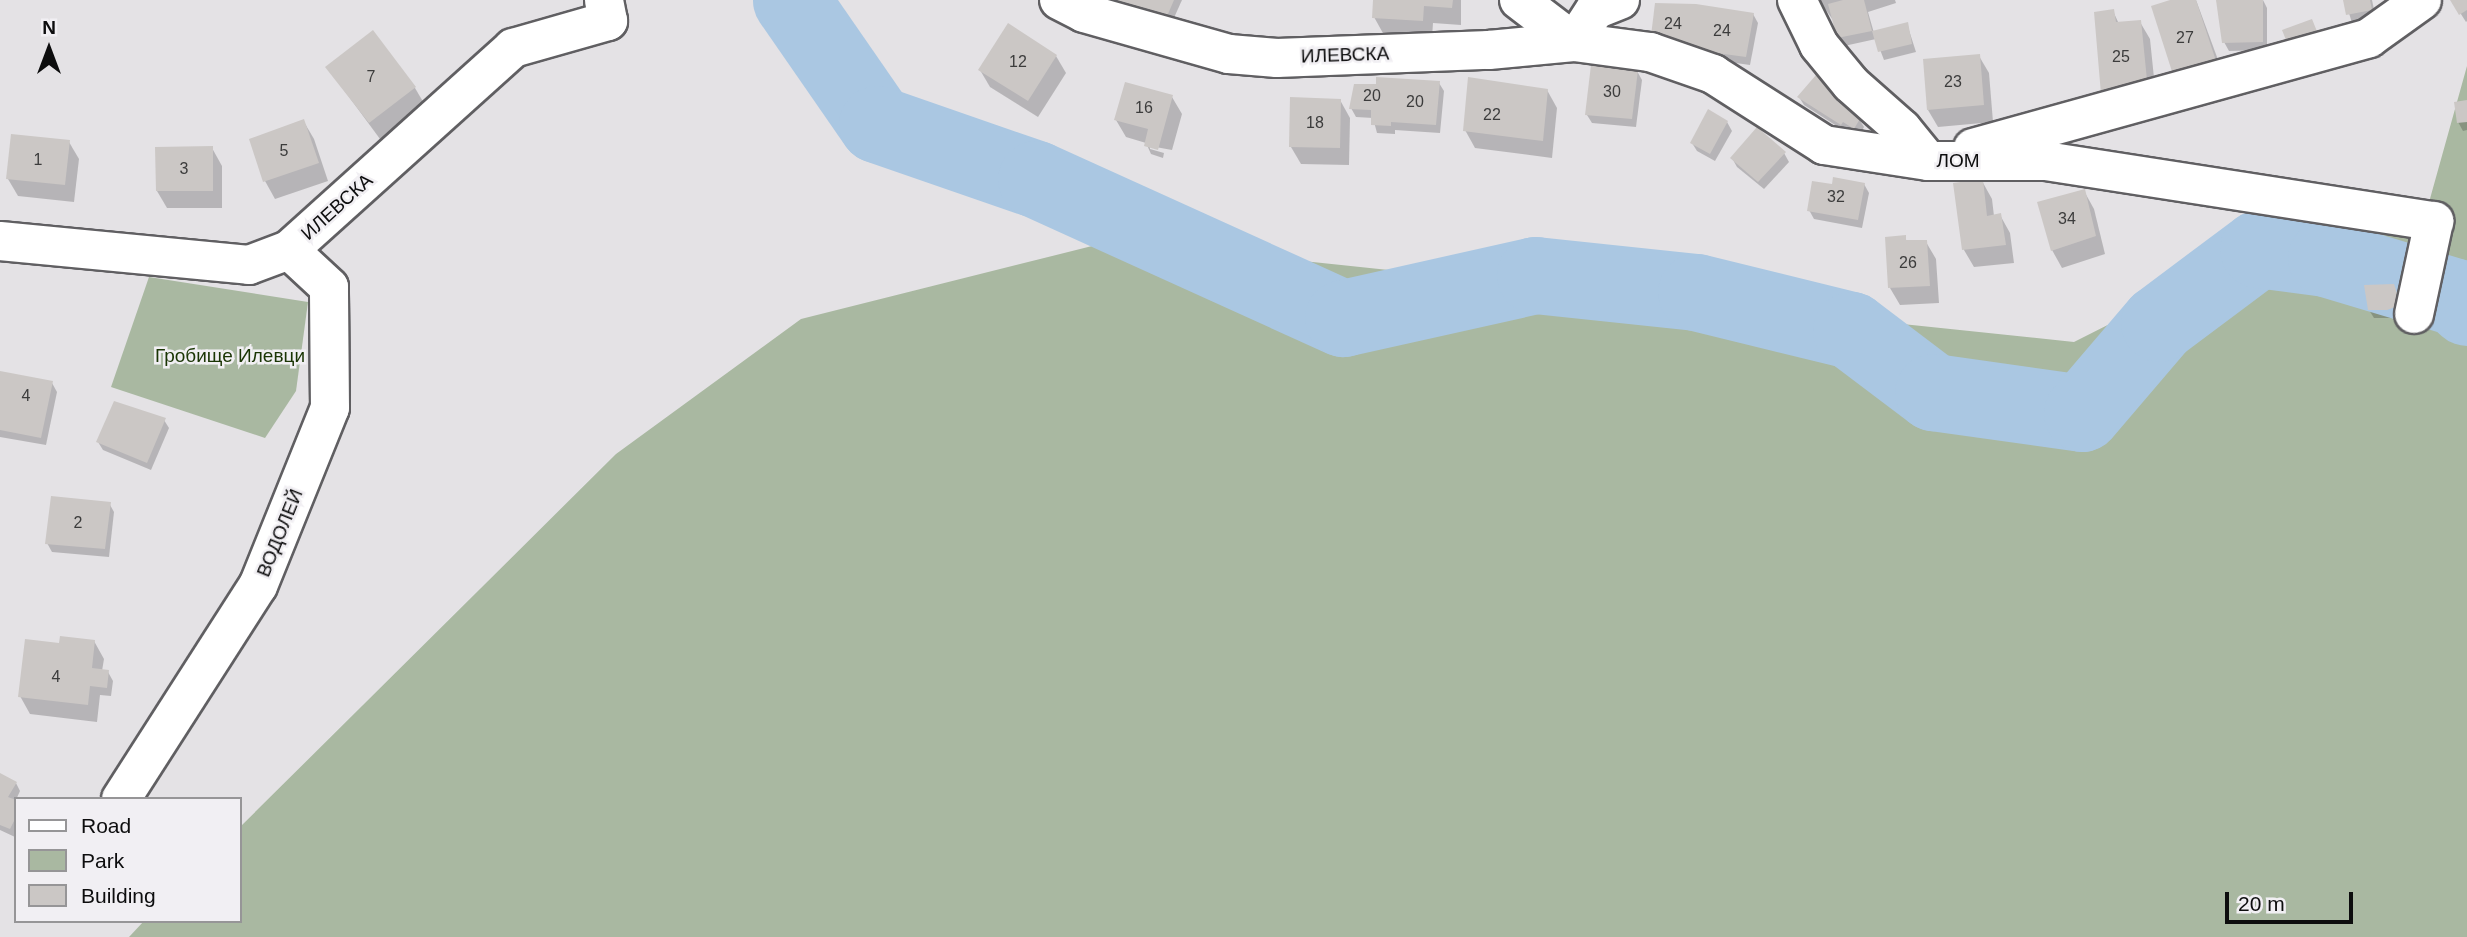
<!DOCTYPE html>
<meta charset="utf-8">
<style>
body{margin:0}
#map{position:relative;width:2467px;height:937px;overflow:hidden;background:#e4e2e5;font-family:Helvetica,sans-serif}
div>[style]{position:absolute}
.green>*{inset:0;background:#a9b8a1}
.shadow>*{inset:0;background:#0003}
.river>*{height:77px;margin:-38.5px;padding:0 38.5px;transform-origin:38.5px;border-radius:38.5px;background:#aac7e2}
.building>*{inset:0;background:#cbc7c5}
.roads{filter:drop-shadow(2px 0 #605f62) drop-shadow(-2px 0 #605f62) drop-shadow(0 2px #605f62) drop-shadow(0 -2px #605f62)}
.minor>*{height:38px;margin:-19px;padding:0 19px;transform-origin:19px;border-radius:19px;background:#fff}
span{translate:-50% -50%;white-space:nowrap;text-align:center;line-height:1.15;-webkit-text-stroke:5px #f1eff3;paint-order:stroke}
.number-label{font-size:16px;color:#3c3c3c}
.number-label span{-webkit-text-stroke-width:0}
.street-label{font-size:19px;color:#0d0d0e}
.park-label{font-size:19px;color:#1a3504}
.legend{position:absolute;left:14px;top:797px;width:228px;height:126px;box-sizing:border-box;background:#f1eff3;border:2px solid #969597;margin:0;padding:9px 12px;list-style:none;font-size:21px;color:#0d0d0e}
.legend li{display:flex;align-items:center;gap:14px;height:35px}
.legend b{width:35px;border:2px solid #969597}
.north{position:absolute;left:14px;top:14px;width:70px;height:70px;-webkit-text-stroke:5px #f1eff3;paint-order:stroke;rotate:0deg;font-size:19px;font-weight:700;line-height:28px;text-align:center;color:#0d0d0e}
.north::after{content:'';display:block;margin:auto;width:24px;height:32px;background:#0d0d0e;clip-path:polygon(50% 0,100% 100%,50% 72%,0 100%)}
.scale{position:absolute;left:2225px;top:892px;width:128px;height:32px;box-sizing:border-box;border:4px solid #0d0d0e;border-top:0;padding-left:9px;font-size:21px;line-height:24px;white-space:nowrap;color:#0d0d0e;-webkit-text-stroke:5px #f1eff3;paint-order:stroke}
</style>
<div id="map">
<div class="green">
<i style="clip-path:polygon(2467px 66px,2467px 937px,129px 937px,144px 921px,240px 921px,240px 827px,616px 454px,801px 319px,1112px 241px,2074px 342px,2258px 249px,2421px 231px)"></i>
<i style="clip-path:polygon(149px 277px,308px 302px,296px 391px,265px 438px,111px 387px)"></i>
</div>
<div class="shadow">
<i style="clip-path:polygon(1099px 0,1182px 0,1169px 29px)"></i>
<i style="clip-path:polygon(1375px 0,1461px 0,1461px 25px,1433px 23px,1432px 38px,1384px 35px,1374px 17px)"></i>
<i style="clip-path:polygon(1819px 0,1895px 0,1896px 3px,1868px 12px,1874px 33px,1907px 24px,1916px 52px,1884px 60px,1876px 39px,1844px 46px,1835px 23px)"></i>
<i style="clip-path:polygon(2175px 0,2196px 0,2228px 87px)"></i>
<i style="clip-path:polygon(2263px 0,2267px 8px,2267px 50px,2229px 51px,2224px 42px)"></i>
<i style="clip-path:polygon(2345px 0,2372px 0,2376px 19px,2352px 23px)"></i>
<i style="clip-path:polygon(2452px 0,2467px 0,2467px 21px,2466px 22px)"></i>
<i style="clip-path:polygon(2113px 11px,2119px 24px,2140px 22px,2150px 39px,2157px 107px,2113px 111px)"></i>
<i style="clip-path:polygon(1753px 14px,1758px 23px,1750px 65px,1657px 52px)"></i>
<i style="clip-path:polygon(1056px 56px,1066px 73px,1038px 117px,990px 87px,980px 70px)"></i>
<i style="clip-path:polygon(1979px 56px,1989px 73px,1993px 122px,1938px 127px,1928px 110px)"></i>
<i style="clip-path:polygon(327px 67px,415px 88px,425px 105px,380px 139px)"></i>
<i style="clip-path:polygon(1637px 71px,1642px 80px,1636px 127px,1592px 123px,1587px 115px)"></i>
<i style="clip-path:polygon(1439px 83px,1444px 91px,1440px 133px,1395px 130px,1395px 134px,1377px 133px,1373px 118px,1356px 117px,1351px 108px)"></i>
<i style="clip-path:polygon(1547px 90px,1557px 108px,1552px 158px,1475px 148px,1465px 130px)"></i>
<i style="clip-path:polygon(1172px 97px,1182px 114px,1172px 150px,1150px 146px,1150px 149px,1164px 153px,1163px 158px,1151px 154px,1146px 143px,1126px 137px,1116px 120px)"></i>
<i style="clip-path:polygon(1799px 97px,1859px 119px,1864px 127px,1859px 136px,1848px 129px,1846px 132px,1804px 105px)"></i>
<i style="clip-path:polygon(1340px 100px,1350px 118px,1349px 165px,1301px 164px,1291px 147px)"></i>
<i style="clip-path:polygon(2467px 101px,2467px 130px,2463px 131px,2458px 122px)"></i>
<i style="clip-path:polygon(304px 122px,314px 139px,328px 181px,275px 199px,265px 181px)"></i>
<i style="clip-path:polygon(1727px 122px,1732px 131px,1715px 161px,1697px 151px,1692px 143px)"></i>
<i style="clip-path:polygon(69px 142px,79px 159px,74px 202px,18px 196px,8px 179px)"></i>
<i style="clip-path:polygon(212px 148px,222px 166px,222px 208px,167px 208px,157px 191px)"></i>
<i style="clip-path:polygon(1784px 153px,1789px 162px,1764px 189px,1737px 167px,1732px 158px)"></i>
<i style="clip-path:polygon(1982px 181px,1992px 199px,1994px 216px,2000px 215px,2010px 233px,2014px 263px,1974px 267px,1964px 250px,1955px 184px)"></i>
<i style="clip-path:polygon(1864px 184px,1869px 193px,1862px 228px,1814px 219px,1809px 210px)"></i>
<i style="clip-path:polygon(2084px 191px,2094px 209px,2105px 254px,2062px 268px,2052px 250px)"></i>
<i style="clip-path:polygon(1905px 237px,1907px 242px,1926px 242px,1936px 259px,1939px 303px,1900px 305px,1890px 288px)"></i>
<i style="clip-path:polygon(2393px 286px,2405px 313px,2392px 318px,2374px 318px,2369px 310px)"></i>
<i style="clip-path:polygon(0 373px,52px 383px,57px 392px,46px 445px,0 437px)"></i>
<i style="clip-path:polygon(164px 420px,169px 428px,151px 470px,103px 450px,98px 442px)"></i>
<i style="clip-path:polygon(109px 503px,114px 512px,109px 557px,52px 552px,47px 543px)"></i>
<i style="clip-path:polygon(94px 641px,104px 659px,102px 671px,108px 672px,113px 681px,111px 696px,100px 695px,97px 722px,30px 714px,20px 696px,61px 645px)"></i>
<i style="clip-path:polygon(0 775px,16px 783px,20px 791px,15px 802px,15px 837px,0 830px)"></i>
</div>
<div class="river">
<i style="left:791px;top:0;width:151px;rotate:55.3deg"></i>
<i style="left:877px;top:124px;width:168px;rotate:19.1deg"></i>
<i style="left:1036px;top:179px;width:337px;rotate:24.4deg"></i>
<i style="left:1343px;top:318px;width:197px;rotate:-12.6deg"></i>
<i style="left:1535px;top:275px;width:162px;rotate:6deg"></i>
<i style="left:1696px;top:292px;width:160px;rotate:13.8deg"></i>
<i style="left:1851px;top:330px;width:103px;rotate:37.1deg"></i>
<i style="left:1933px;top:392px;width:150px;rotate:8deg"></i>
<i style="left:2082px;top:413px;width:118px;rotate:-49.5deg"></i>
<i style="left:2159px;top:323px;width:124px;rotate:-36.8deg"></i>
<i style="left:2258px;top:249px;width:69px;rotate:7.5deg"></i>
<i style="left:2326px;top:258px;width:136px;rotate:16.7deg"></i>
<i style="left:2456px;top:297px;width:15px;rotate:42deg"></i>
</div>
<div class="building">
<i style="clip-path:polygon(1109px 0,1174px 0,1165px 21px)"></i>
<i style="clip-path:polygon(1373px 0,1453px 0,1452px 8px,1424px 6px,1423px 21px,1372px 18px)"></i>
<i style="clip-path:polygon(1843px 0,1864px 0,1872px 31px,1837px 38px,1828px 4px)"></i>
<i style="clip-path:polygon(2170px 0,2196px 0,2219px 70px,2176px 84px,2151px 6px)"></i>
<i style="clip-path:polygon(2216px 0,2263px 0,2263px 42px,2222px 43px)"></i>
<i style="clip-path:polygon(2343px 0,2370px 0,2372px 10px,2346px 15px)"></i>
<i style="clip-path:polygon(2450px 0,2467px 0,2467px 10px,2459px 15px)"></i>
<i style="clip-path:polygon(1655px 3px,1696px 4px,1754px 13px,1746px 57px,1650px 44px)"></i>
<i style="clip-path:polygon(2114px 9px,2116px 22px,2141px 20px,2148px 90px,2101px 94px,2094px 12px)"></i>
<i style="clip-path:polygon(2312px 19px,2322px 44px,2292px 55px,2282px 30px)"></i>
<i style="clip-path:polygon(1908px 22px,1912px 44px,1878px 52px,1872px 31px)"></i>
<i style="clip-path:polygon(1008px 23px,1057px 55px,1028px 101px,978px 70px)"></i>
<i style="clip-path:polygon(373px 30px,416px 87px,369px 123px,325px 67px)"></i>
<i style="clip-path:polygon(1980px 54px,1984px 105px,1927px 110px,1923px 59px)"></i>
<i style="clip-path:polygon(1591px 65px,1638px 70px,1632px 119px,1585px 115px)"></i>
<i style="clip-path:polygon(1816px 75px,1849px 111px,1861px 117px,1854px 129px,1843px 122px,1841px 125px,1797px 97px)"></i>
<i style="clip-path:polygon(1376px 77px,1440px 81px,1436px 125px,1391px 122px,1391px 126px,1371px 125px,1371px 110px,1349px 109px,1354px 84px,1376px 84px)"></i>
<i style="clip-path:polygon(1468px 77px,1548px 89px,1543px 141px,1463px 131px)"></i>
<i style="clip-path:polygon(1125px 82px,1173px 95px,1158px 150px,1144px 146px,1148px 129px,1114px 120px)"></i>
<i style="clip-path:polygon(1290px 97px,1341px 99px,1340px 148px,1289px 147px)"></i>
<i style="clip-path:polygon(2467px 100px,2467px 122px,2457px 123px,2454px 102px)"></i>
<i style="clip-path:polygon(1708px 109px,1728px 121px,1710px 154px,1690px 143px)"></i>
<i style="clip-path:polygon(304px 119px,319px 163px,263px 182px,249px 139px)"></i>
<i style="clip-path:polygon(1757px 127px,1786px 152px,1758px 182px,1730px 158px)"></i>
<i style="clip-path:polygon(11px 134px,70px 140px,65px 185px,6px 179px)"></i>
<i style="clip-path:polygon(213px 146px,213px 191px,156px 191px,155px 147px)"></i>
<i style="clip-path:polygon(1833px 177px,1865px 183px,1858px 220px,1807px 211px,1812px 181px,1832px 184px)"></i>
<i style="clip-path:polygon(1983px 179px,1987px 216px,2001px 213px,2006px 245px,1962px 250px,1953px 183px)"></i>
<i style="clip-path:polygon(2085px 189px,2096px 236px,2051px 251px,2037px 202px)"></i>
<i style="clip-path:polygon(1906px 235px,1906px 240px,1927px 240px,1930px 286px,1888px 288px,1885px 237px)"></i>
<i style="clip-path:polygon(2394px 284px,2401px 305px,2387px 310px,2368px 310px,2364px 285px)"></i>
<i style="clip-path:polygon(0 371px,53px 381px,41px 438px,0 430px)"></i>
<i style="clip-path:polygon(114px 401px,166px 418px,147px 463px,96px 442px)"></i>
<i style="clip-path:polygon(51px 496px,111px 502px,105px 549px,45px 544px)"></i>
<i style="clip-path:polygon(60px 636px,95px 640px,92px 668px,109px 670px,107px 688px,90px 686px,88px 705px,18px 697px,25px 639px,59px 643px)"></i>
<i style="clip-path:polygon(0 773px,17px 782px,8px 797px,16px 800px,16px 817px,10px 829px,0 825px)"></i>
</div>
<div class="roads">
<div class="minor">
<i style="left:1059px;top:0;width:28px;rotate:27deg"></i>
<i style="left:1084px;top:13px;width:151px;rotate:15.8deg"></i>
<i style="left:1229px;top:54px;width:48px;rotate:4.8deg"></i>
<i style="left:1277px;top:58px;width:212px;rotate:-2.2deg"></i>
<i style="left:1489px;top:50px;width:85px;rotate:-5.4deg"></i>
<i style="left:1519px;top:0;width:69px;rotate:37.4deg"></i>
<i style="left:1574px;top:42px;width:77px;rotate:7.5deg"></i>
<i style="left:1650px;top:52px;width:67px;rotate:19.2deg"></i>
<i style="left:1713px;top:74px;width:132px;rotate:32.6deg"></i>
<i style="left:1824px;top:145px;width:105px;rotate:8.7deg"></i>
<i style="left:1928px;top:161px;width:117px"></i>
<i style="left:2045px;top:161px;width:394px;rotate:8.8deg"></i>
<i style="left:2434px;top:221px;width:95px;rotate:102.1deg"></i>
<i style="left:1797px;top:0;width:50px;rotate:63.9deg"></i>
<i style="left:1819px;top:45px;width:50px;rotate:50.6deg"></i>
<i style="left:1851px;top:84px;width:68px;rotate:41.4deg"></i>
<i style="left:1902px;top:129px;width:41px;rotate:50.9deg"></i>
<i style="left:1574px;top:42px;width:38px;rotate:-57deg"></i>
<i style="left:1595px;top:10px;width:27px;rotate:-22deg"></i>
<i style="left:1973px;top:148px;width:411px;rotate:-15.5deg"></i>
<i style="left:2369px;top:38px;width:65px;rotate:-35.6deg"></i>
<i style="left:0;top:241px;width:250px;rotate:5.5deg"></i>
<i style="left:249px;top:265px;width:43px;rotate:-20.6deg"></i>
<i style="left:289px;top:250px;width:302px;rotate:-42deg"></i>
<i style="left:513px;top:48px;width:99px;rotate:-15.9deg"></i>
<i style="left:608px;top:21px;width:21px;rotate:-101deg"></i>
<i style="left:121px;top:799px;width:253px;rotate:-57.3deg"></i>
<i style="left:258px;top:586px;width:192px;rotate:-68deg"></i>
<i style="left:330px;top:408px;width:121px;rotate:-90.5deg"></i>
<i style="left:329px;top:287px;width:54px;rotate:-137.2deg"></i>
</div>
</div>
<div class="number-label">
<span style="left:1673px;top:24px">24</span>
<span style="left:1722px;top:31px">24</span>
<span style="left:2185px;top:38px">27</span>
<span style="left:2121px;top:57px">25</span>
<span style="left:1018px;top:62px">12</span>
<span style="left:371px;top:77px">7</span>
<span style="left:1953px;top:82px">23</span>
<span style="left:1612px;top:92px">30</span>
<span style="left:1372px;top:96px">20</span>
<span style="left:1415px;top:102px">20</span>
<span style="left:1144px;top:108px">16</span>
<span style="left:1492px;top:115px">22</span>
<span style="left:1315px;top:123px">18</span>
<span style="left:284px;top:151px">5</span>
<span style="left:38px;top:160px">1</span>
<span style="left:184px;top:169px">3</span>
<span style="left:1836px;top:197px">32</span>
<span style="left:2067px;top:219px">34</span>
<span style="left:1908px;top:263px">26</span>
<span style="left:26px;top:396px">4</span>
<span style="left:78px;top:523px">2</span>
<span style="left:56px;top:677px">4</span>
</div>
<div class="street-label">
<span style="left:1345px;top:55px;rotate:-2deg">ИЛЕВСКА</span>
<span style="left:1958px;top:161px">ЛОМ</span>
<span style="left:337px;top:207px;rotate:-42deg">ИЛЕВСКА</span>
<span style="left:280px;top:533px;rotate:-68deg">ВОДОЛЕЙ</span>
</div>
<div class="park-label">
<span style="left:230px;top:356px">Гробище Илевци</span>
</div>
<ul class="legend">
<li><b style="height:9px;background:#fff"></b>Road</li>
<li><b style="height:19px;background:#a9b8a1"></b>Park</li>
<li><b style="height:19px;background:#cbc7c5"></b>Building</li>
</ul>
<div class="north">N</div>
<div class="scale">20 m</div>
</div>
